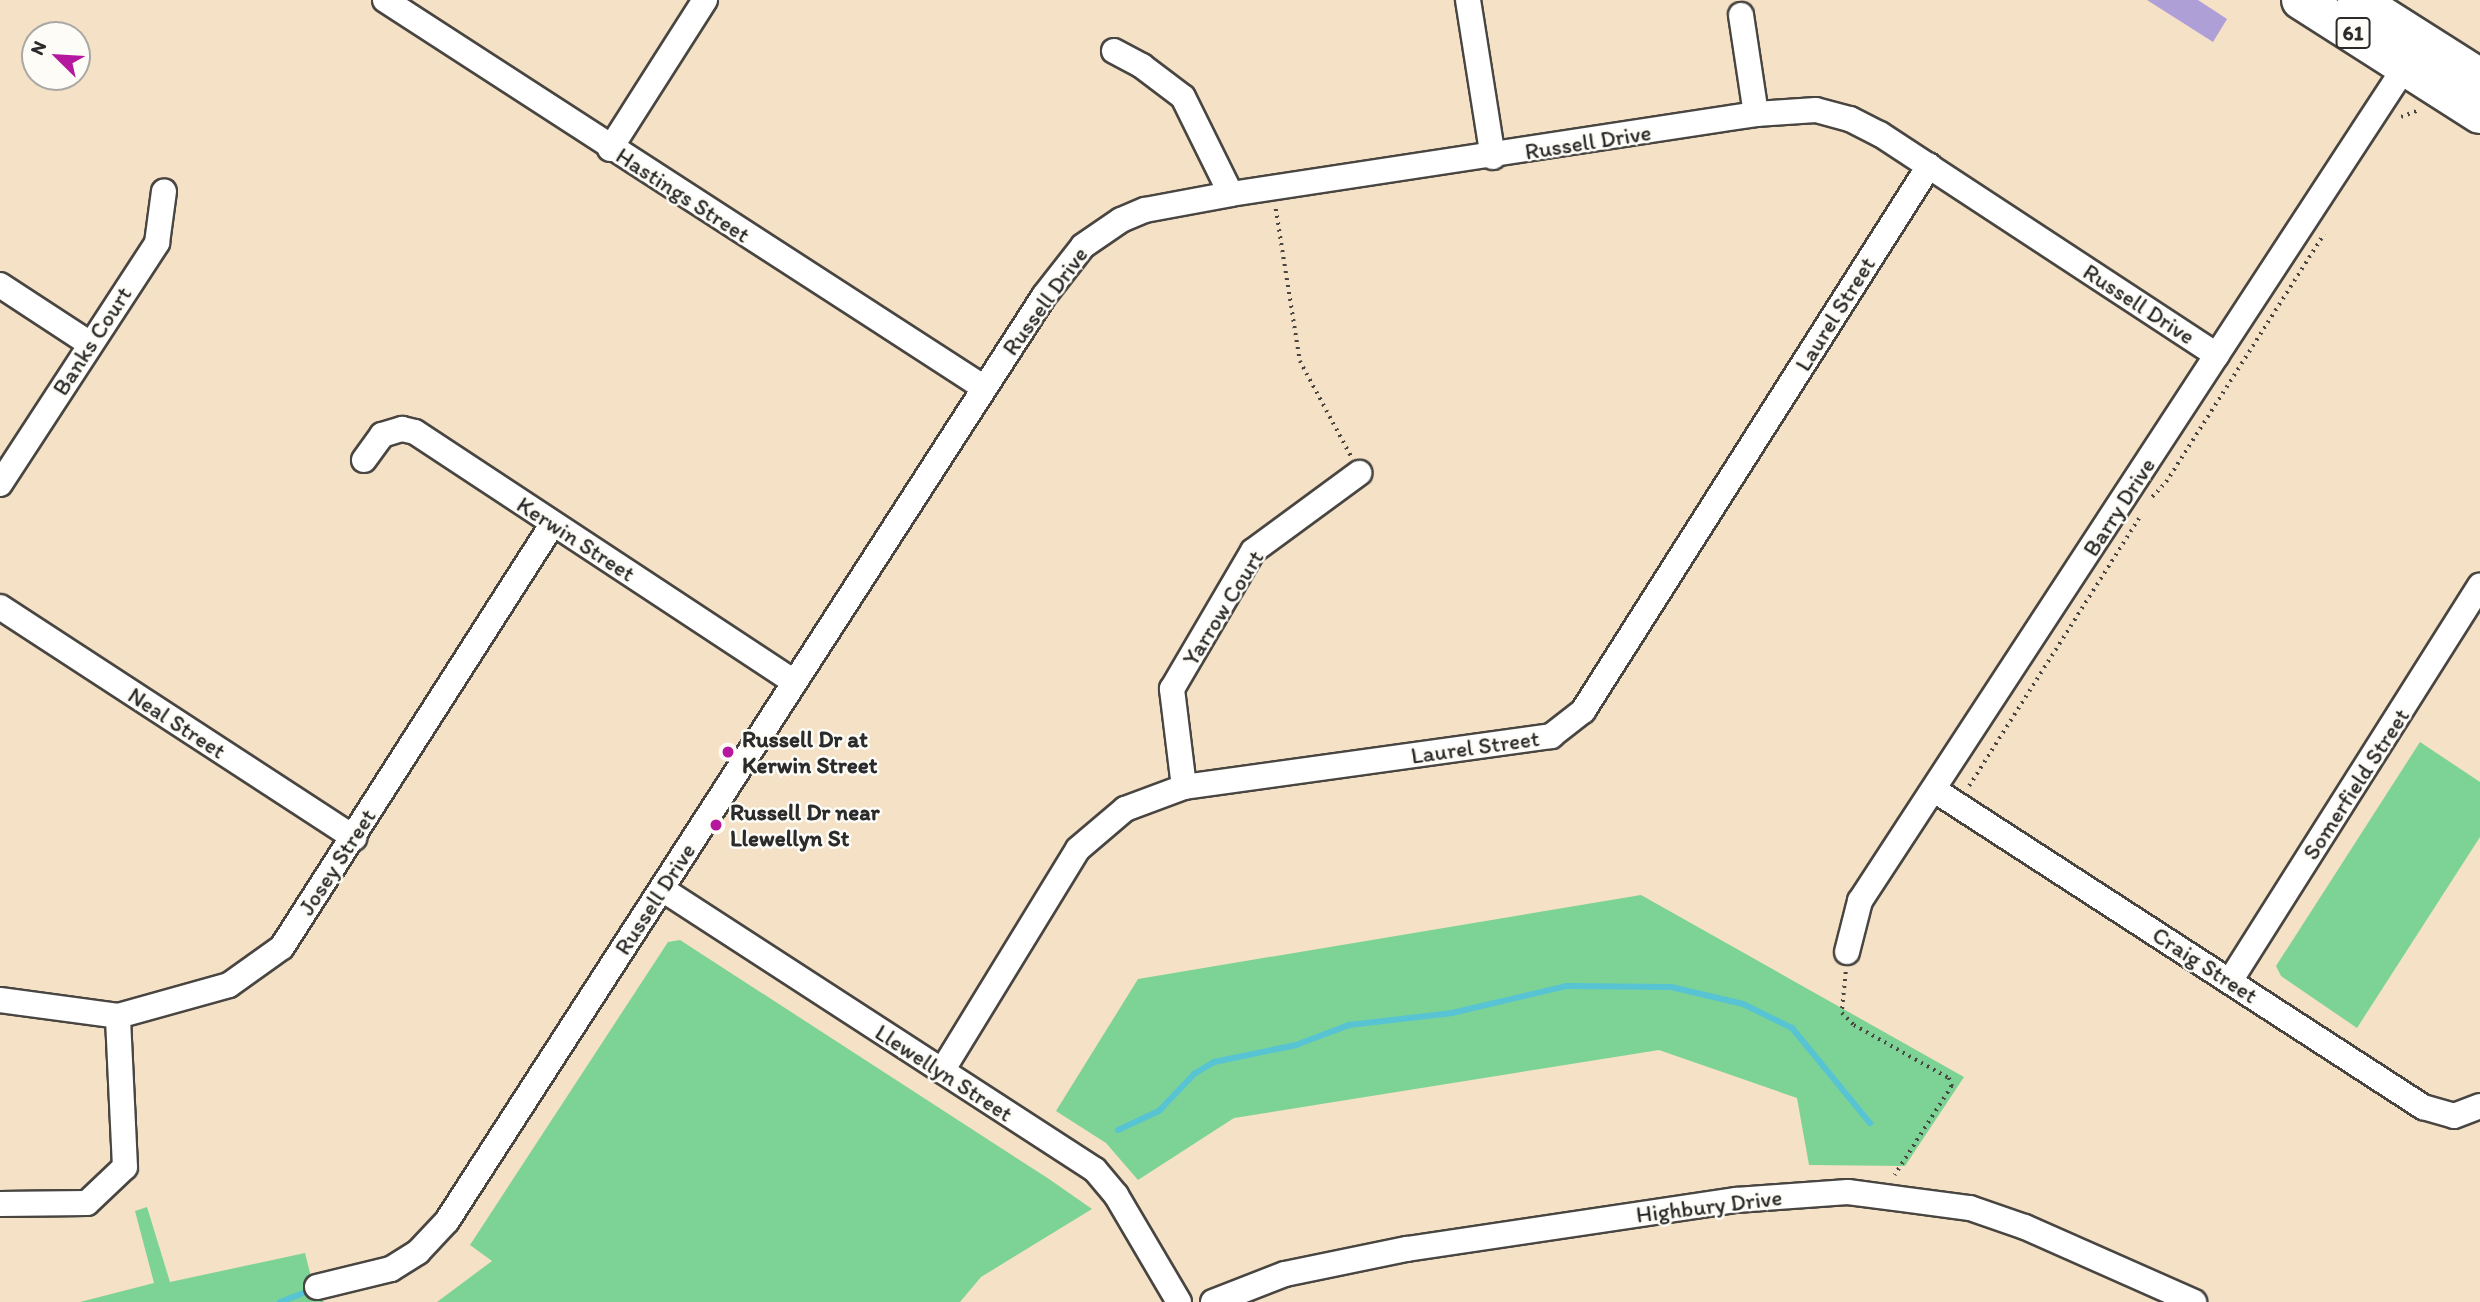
<!DOCTYPE html>
<style>
body{margin:0}
#map{position:relative;width:2480px;height:1302px;overflow:hidden;background:#f4e1c6;font-family:Itim,sans-serif}
div>[style]{position:absolute}
.green>*{inset:0;background:#7dd396}
.stream>*{height:6px;margin:-3px;padding:0 3px;transform-origin:3px;border-radius:3px;background:#58c3d3}
.building>*{inset:0;background:#af9fd7}
.path>*{height:3.5px;margin-top:-1.75px;transform-origin:0;background:repeating-linear-gradient(90deg,#494642 0 2px,transparent 0 7px)}
.roads{filter:drop-shadow(2px 0 #494642) drop-shadow(-2px 0 #494642) drop-shadow(0 2px #494642) drop-shadow(0 -2px #494642)}
.street>*{height:24px;margin:-12px;padding:0 12px;transform-origin:12px;border-radius:12px;background:#fff}
.primary>*{height:38px;margin:-19px;padding:0 19px;transform-origin:19px;border-radius:19px;background:#fff}
.dots>*{width:19px;height:19px;translate:-50% -50%;box-sizing:border-box;border:4px solid #fdfcf7;border-radius:50%}
span{translate:-50% -50%;white-space:nowrap;text-align:center;line-height:1.15;-webkit-text-stroke:5px #fdfcf7;paint-order:stroke}
.shield-label span{padding:2px 5px;background:#fdfcf7;border:2px solid;border-radius:5px;-webkit-text-stroke-width:0}
.shield-label{font-size:21px;color:#2b2b2b;font-weight:700}
.street-label{font-size:23px;color:#2b2b2b}
.poi-label{font-size:23px;color:#2b2b2b;font-weight:700}
.left{translate:0 -50%;text-align:left}
.north{position:absolute;left:21px;top:21px;width:70px;height:70px;box-sizing:border-box;background:#fdfcf7;border:2px solid #a9a8a5;border-radius:50%;rotate:294deg;font-size:19px;font-weight:700;line-height:28px;text-align:center;color:#2b2b2b}
.north::after{content:'';display:block;margin:auto;width:24px;height:32px;background:#b5179e;clip-path:polygon(50% 0,100% 100%,50% 72%,0 100%)}
</style>
<div id="map">
<div class="green">
<i style="clip-path:polygon(2420px 742px,2480px 782px,2480px 837px,2357px 1028px,2281px 976px,2276px 966px)"></i>
<i style="clip-path:polygon(1641px 895px,1964px 1077px,1905px 1166px,1809px 1165px,1797px 1098px,1659px 1050px,1234px 1118px,1138px 1180px,1106px 1143px,1056px 1111px,1138px 979px)"></i>
<i style="clip-path:polygon(680px 940px,1049px 1179px,1092px 1209px,981px 1277px,960px 1302px,437px 1302px,492px 1261px,470px 1245px,668px 942px)"></i>
<i style="clip-path:polygon(147px 1207px,170px 1282px,305px 1253px,316px 1297px,325px 1302px,80px 1302px,154px 1283px,135px 1211px)"></i>
</div>
<div class="stream">
<i style="left:1118px;top:1130px;width:45px;rotate:-24.9deg"></i>
<i style="left:1159px;top:1111px;width:51px;rotate:-46.6deg"></i>
<i style="left:1194px;top:1074px;width:23px;rotate:-31deg"></i>
<i style="left:1214px;top:1062px;width:84px;rotate:-11.7deg"></i>
<i style="left:1296px;top:1045px;width:57px;rotate:-20.7deg"></i>
<i style="left:1349px;top:1025px;width:104px;rotate:-6.6deg"></i>
<i style="left:1452px;top:1013px;width:117px;rotate:-13.3deg"></i>
<i style="left:1566px;top:986px;width:105px;rotate:0.5deg"></i>
<i style="left:1671px;top:987px;width:74px;rotate:13.3deg"></i>
<i style="left:1743px;top:1004px;width:55px;rotate:26.1deg"></i>
<i style="left:1792px;top:1028px;width:123px;rotate:50.6deg"></i>
<i style="left:280px;top:1302px;width:26px;rotate:-21deg"></i>
</div>
<div class="building">
<i style="clip-path:polygon(2147px 0,2198px 0,2227px 19px,2213px 42px)"></i>
</div>
<div class="path">
<i style="left:2401px;top:117px;width:19px;rotate:-21deg"></i>
<i style="left:1276px;top:209px;width:154px;rotate:81deg"></i>
<i style="left:1300px;top:361px;width:108px;rotate:61.8deg"></i>
<i style="left:2152px;top:497px;width:21px;rotate:-47deg"></i>
<i style="left:2166px;top:482px;width:294px;rotate:-57.5deg"></i>
<i style="left:1969px;top:786px;width:317px;rotate:-57.6deg"></i>
<i style="left:1846px;top:972px;width:41px;rotate:95.6deg"></i>
<i style="left:1842px;top:1013px;width:17px;rotate:45deg"></i>
<i style="left:1854px;top:1025px;width:109px;rotate:29.2deg"></i>
<i style="left:1949px;top:1078px;width:9px;rotate:69deg"></i>
<i style="left:1952px;top:1086px;width:106px;rotate:122.6deg"></i>
</div>
<div class="roads">
<div class="street">
<i style="left:385px;top:0;width:712px;rotate:32.91deg"></i>
<i style="left:1468px;top:0;width:159px;rotate:81deg"></i>
<i style="left:1741px;top:15px;width:100px;rotate:81.4deg"></i>
<i style="left:1114px;top:51px;width:32px;rotate:28deg"></i>
<i style="left:1142px;top:66px;width:51px;rotate:37.1deg"></i>
<i style="left:1183px;top:97px;width:108px;rotate:63.7deg"></i>
<i style="left:610px;top:149px;width:177px;rotate:-57.5deg"></i>
<i style="left:0;top:285px;width:108px;rotate:33.2deg"></i>
<i style="left:364px;top:460px;width:31px;rotate:-54deg"></i>
<i style="left:382px;top:435px;width:21px;rotate:-17deg"></i>
<i style="left:402px;top:429px;width:13px;rotate:13deg"></i>
<i style="left:415px;top:432px;width:452px;rotate:33.4deg"></i>
<i style="left:0;top:484px;width:288px;rotate:-56.9deg"></i>
<i style="left:157px;top:243px;width:52px;rotate:-82.3deg"></i>
<i style="left:0;top:607px;width:423px;rotate:33.1deg"></i>
<i style="left:1184px;top:787px;width:99px;rotate:-97deg"></i>
<i style="left:1172px;top:689px;width:160px;rotate:-59.6deg"></i>
<i style="left:1253px;top:551px;width:132px;rotate:-36.3deg"></i>
<i style="left:1936px;top:791px;width:581px;rotate:32.98deg"></i>
<i style="left:2423px;top:1107px;width:32px;rotate:16deg"></i>
<i style="left:2454px;top:1116px;width:28px;rotate:-21deg"></i>
<i style="left:662px;top:889px;width:516px;rotate:32.98deg"></i>
<i style="left:1095px;top:1170px;width:33px;rotate:50deg"></i>
<i style="left:1116px;top:1195px;width:124px;rotate:59.5deg"></i>
<i style="left:1847px;top:952px;width:53px;rotate:-75.7deg"></i>
<i style="left:1860px;top:901px;width:996px;rotate:-56.84deg"></i>
<i style="left:2230px;top:981px;width:468px;rotate:-57.7deg"></i>
<i style="left:0;top:1000px;width:119px;rotate:7.7deg"></i>
<i style="left:118px;top:1016px;width:115px;rotate:-15.6deg"></i>
<i style="left:229px;top:985px;width:65px;rotate:-35.6deg"></i>
<i style="left:282px;top:947px;width:501px;rotate:-57.39deg"></i>
<i style="left:942px;top:1071px;width:260px;rotate:-58.5deg"></i>
<i style="left:1078px;top:849px;width:62px;rotate:-40.4deg"></i>
<i style="left:1125px;top:809px;width:63px;rotate:-20.4deg"></i>
<i style="left:1184px;top:787px;width:371px;rotate:-7.9deg"></i>
<i style="left:1551px;top:736px;width:41px;rotate:-38deg"></i>
<i style="left:1583px;top:711px;width:646px;rotate:-57.59deg"></i>
<i style="left:0;top:1204px;width:87px;rotate:-0.7deg"></i>
<i style="left:87px;top:1203px;width:52px;rotate:-43.5deg"></i>
<i style="left:125px;top:1167px;width:151px;rotate:-92.7deg"></i>
<i style="left:317px;top:1287px;width:76px;rotate:-13.7deg"></i>
<i style="left:391px;top:1269px;width:32px;rotate:-32deg"></i>
<i style="left:418px;top:1252px;width:42px;rotate:-46.9deg"></i>
<i style="left:447px;top:1221px;width:1101px;rotate:-57.16deg"></i>
<i style="left:1044px;top:296px;width:63px;rotate:-52deg"></i>
<i style="left:1083px;top:246px;width:46px;rotate:-34.4deg"></i>
<i style="left:1121px;top:220px;width:26px;rotate:-23deg"></i>
<i style="left:1145px;top:210px;width:87px;rotate:-10.5deg"></i>
<i style="left:1231px;top:194px;width:531px;rotate:-8.66deg"></i>
<i style="left:1756px;top:114px;width:60px;rotate:-3.8deg"></i>
<i style="left:1816px;top:110px;width:35px;rotate:15deg"></i>
<i style="left:1850px;top:119px;width:34px;rotate:27deg"></i>
<i style="left:1880px;top:134px;width:403px;rotate:33.3deg"></i>
<i style="left:1213px;top:1302px;width:77px;rotate:-21.3deg"></i>
<i style="left:1285px;top:1274px;width:125px;rotate:-11.6deg"></i>
<i style="left:1407px;top:1249px;width:333px;rotate:-8.5deg"></i>
<i style="left:1736px;top:1200px;width:112px;rotate:-4.1deg"></i>
<i style="left:1848px;top:1192px;width:123px;rotate:7.5deg"></i>
<i style="left:1970px;top:1208px;width:58px;rotate:19.1deg"></i>
<i style="left:2025px;top:1227px;width:185px;rotate:23.9deg"></i>
</div>
<div class="primary">
<i style="left:2301px;top:0;width:212px;rotate:32.5deg"></i>
<i style="left:2357px;top:0;width:146px;rotate:32.4deg"></i>
</div>
</div>
<div class="dots">
<i style="left:728px;top:752px;background:#b5179e"></i>
<i style="left:716px;top:825px;background:#b5179e"></i>
</div>
<div class="shield-label">
<span style="left:2353px;top:33px">61</span>
</div>
<div class="street-label">
<span style="left:1588px;top:142px;rotate:-9deg">Russell Drive</span>
<span style="left:683px;top:195px;rotate:33deg">Hastings Street</span>
<span style="left:1045px;top:301px;rotate:-54deg">Russell Drive</span>
<span style="left:2139px;top:304px;rotate:33deg">Russell Drive</span>
<span style="left:1835px;top:314px;rotate:-58deg">Laurel Street</span>
<span style="left:92px;top:341px;rotate:-57deg">Banks Court</span>
<span style="left:2119px;top:507px;rotate:-57deg">Barry Drive</span>
<span style="left:576px;top:539px;rotate:33deg">Kerwin Street</span>
<span style="left:1223px;top:608px;rotate:-58deg">Yarrow Court</span>
<span style="left:177px;top:723px;rotate:33deg">Neal Street</span>
<span style="left:1475px;top:747px;rotate:-8deg">Laurel Street</span>
<span style="left:2356px;top:784px;rotate:-57deg">Somerfield Street</span>
<span style="left:337px;top:862px;rotate:-57deg">Josey Street</span>
<span style="left:655px;top:899px;rotate:-57deg">Russell Drive</span>
<span style="left:2205px;top:965px;rotate:33deg">Craig Street</span>
<span style="left:944px;top:1073px;rotate:33deg">Llewellyn Street</span>
<span style="left:1709px;top:1206px;rotate:-7deg">Highbury Drive</span>
</div>
<div class="poi-label">
<span class="left" style="left:742px;top:752px">Russell Dr at<br>Kerwin Street</span>
<span class="left" style="left:730px;top:825px">Russell Dr near<br>Llewellyn St</span>
</div>
<div class="north">N</div>
</div>
